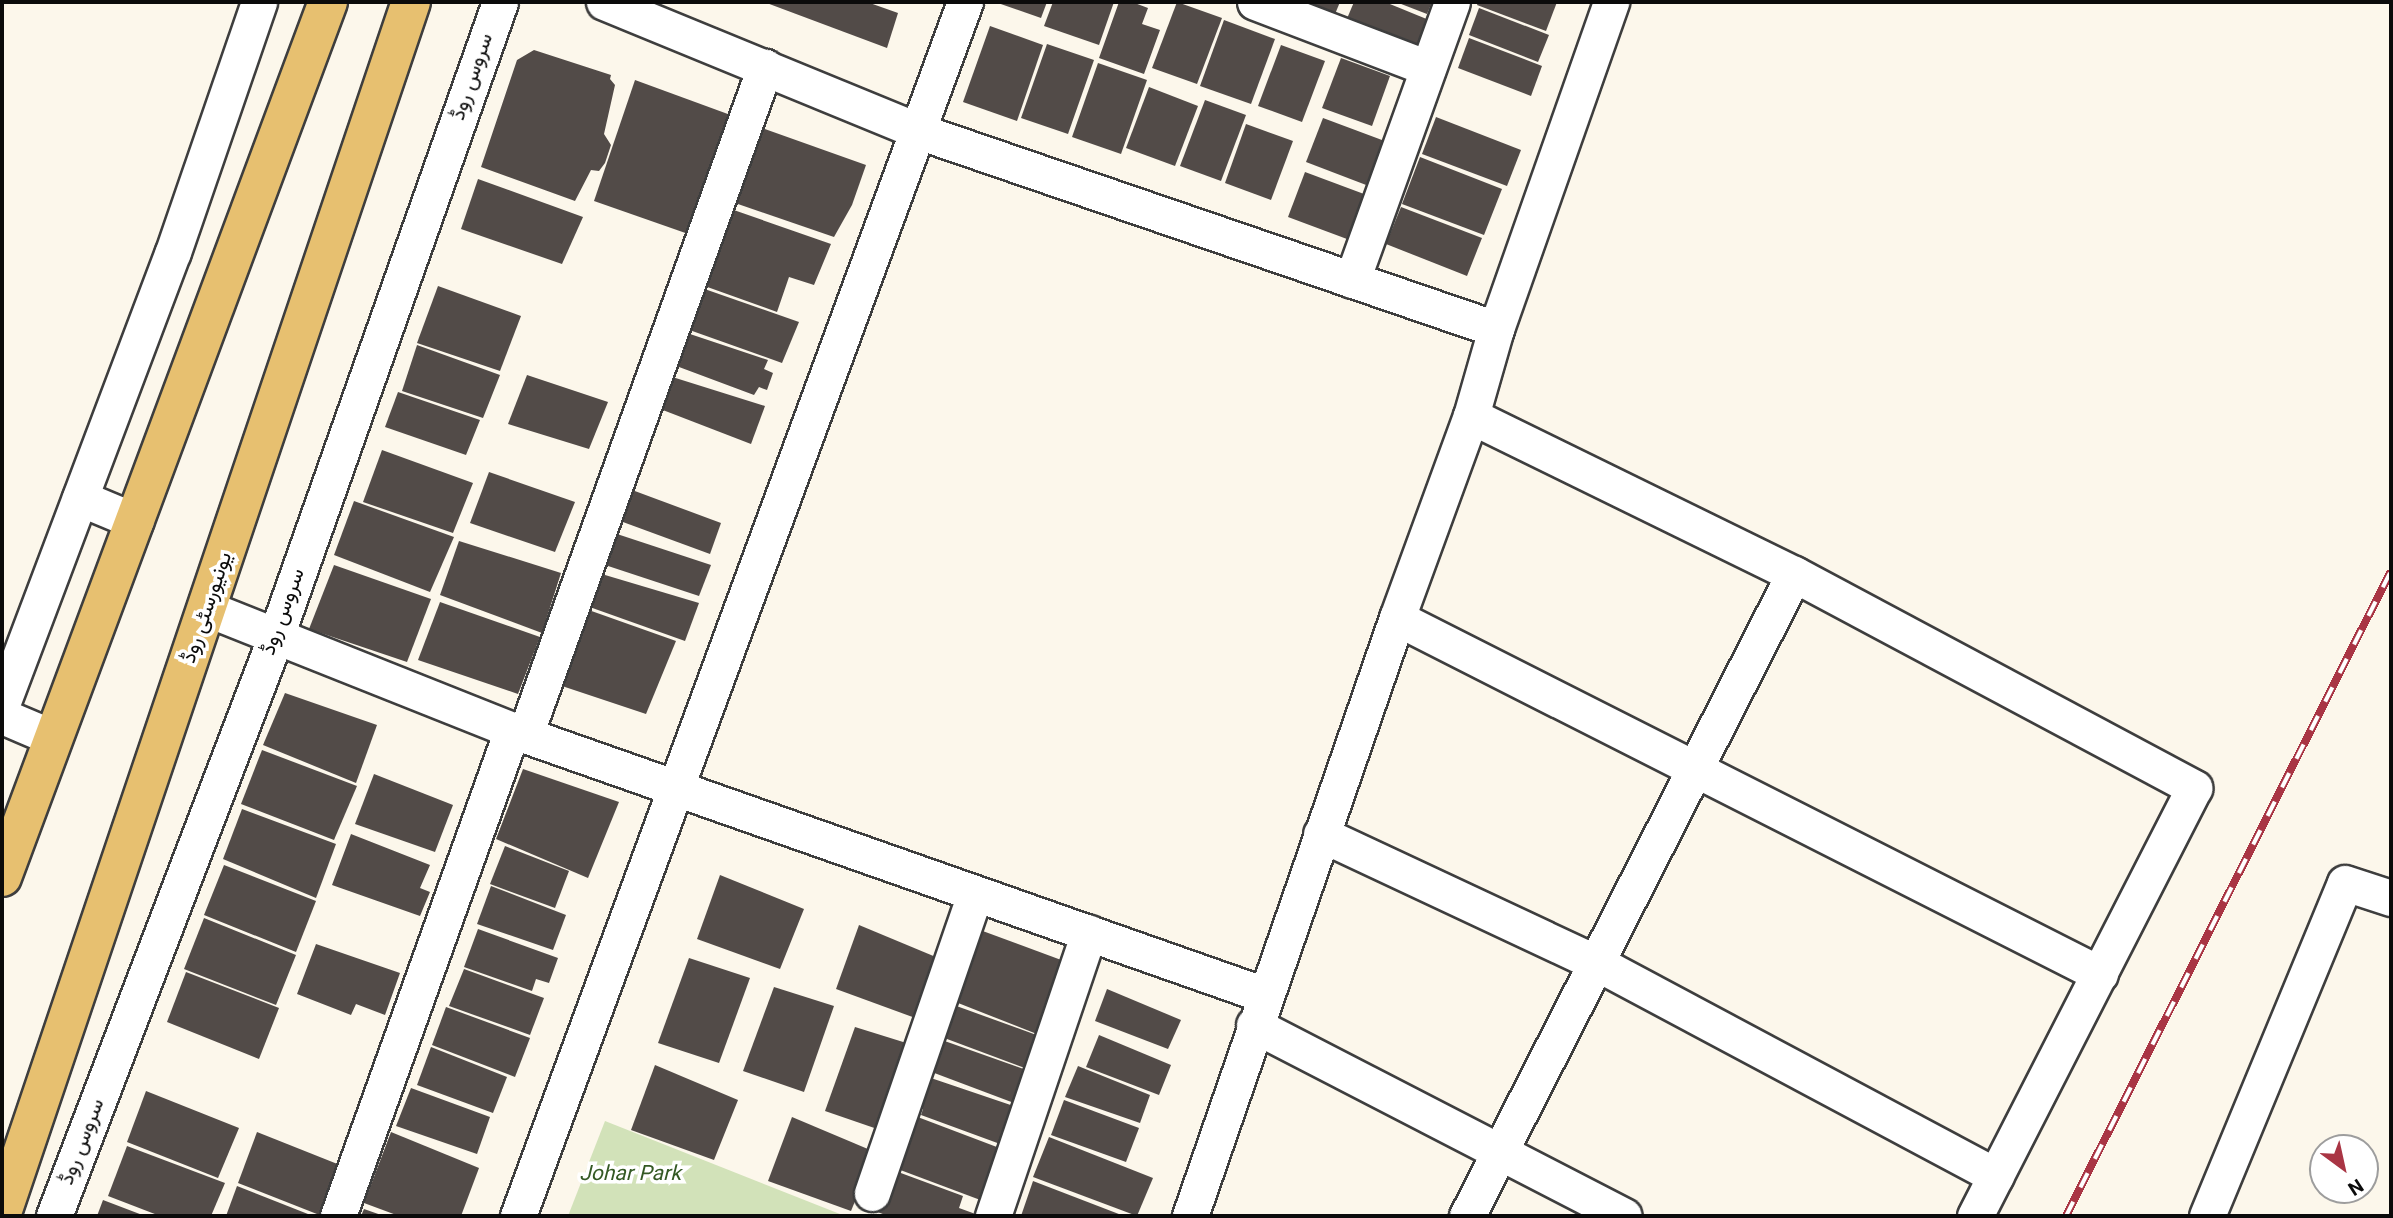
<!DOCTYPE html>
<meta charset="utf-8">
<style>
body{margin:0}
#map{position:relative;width:2393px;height:1218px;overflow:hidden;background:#fcf7eb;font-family:Georgia,Vazirmatn,serif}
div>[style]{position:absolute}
.green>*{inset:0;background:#d2e2b9}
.building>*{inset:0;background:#524b48}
.roads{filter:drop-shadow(2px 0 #3e3e3e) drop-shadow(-2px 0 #3e3e3e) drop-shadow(0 2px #3e3e3e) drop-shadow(0 -2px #3e3e3e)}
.minor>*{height:35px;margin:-17.5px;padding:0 17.5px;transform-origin:17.5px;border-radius:17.5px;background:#fff}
.major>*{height:38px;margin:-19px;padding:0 19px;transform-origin:19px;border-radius:19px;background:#e7c070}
.rail>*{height:8px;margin-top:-4px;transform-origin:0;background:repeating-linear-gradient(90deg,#fff 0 16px,#a93544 0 32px);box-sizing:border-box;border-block:2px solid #a93544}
span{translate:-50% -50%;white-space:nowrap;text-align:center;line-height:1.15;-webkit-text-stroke:7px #fff;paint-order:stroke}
.street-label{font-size:21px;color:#0b0b0b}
.park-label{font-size:21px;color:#345924;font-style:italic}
.frame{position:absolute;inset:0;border:4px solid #0b0b0b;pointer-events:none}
.north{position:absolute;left:2309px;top:1134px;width:70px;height:70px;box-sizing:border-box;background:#fff;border:2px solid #9d9d9d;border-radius:50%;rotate:147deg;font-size:19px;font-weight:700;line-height:28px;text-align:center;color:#0b0b0b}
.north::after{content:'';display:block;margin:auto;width:24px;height:32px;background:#a93544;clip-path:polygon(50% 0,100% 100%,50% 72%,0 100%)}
</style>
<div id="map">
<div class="green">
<i style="clip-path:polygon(605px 1121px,845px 1216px,568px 1216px)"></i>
</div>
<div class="building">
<i style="clip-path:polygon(764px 2px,867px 2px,898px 13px,887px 48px)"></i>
<i style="clip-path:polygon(995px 2px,1047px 2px,1041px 18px)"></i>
<i style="clip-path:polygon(1053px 2px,1114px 2px,1099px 45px,1044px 26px)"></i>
<i style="clip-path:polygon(1119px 2px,1132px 2px,1148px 8px,1142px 24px,1160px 30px,1144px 74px,1099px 58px)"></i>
<i style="clip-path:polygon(1177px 2px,1222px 18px,1197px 84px,1152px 68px)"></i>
<i style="clip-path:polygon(1292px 2px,1340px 2px,1333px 19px)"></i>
<i style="clip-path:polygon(1354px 2px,1385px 2px,1429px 20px,1413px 57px,1343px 28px)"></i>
<i style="clip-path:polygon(1396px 2px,1432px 2px,1427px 14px)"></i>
<i style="clip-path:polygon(1478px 2px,1557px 2px,1546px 31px,1477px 5px)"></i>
<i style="clip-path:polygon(1479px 8px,1549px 35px,1538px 62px,1469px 35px)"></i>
<i style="clip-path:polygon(1224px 20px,1275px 39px,1251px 104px,1200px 86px)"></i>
<i style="clip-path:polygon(990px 26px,1043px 45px,1017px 121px,963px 102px)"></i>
<i style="clip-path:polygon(1469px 38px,1542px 66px,1531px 96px,1458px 68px)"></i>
<i style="clip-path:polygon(1047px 44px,1094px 60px,1068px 134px,1021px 118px)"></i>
<i style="clip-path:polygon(1281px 45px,1325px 61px,1302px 122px,1258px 106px)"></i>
<i style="clip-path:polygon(534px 50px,611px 75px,610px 79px,615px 85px,604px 134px,611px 145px,605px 163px,599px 171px,591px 170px,575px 201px,481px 167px,517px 60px)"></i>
<i style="clip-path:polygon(1341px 58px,1390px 76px,1372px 126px,1322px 108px)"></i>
<i style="clip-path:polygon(1098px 63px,1147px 80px,1121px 154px,1072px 137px)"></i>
<i style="clip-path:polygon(635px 80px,736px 117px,694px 236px,594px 201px)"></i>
<i style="clip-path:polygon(1149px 87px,1198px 106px,1175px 166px,1126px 148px)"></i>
<i style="clip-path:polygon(1205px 100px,1246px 115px,1221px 181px,1180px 166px)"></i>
<i style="clip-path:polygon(1436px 117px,1521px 150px,1507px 186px,1422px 154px)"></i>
<i style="clip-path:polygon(1323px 118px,1390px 143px,1374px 188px,1306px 162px)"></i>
<i style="clip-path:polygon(1246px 124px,1293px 141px,1271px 200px,1225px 183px)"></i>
<i style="clip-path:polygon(762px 128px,866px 165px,852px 205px,834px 237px,735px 203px)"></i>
<i style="clip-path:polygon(1420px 157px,1502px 189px,1484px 235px,1402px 204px)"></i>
<i style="clip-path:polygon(1305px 172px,1372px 197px,1355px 242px,1288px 217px)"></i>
<i style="clip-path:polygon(478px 179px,583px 217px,562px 264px,461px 229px)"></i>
<i style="clip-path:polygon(1401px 207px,1482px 238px,1467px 276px,1386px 244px)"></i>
<i style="clip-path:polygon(728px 208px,831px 244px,814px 285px,789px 277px,777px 312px,699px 284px)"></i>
<i style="clip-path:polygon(438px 286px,521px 316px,500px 371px,417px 343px)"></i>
<i style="clip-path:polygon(696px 286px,799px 322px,782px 363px,681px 327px)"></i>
<i style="clip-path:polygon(681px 331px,768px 360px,764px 369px,773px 373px,767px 390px,759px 387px,754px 395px,671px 364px)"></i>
<i style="clip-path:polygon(417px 345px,500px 375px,483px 418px,402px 391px)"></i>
<i style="clip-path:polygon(527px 375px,608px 402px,589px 449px,508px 424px)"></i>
<i style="clip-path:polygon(666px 375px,765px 406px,751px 444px,655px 407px)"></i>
<i style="clip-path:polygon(398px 392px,480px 420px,466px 455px,385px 427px)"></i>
<i style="clip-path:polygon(382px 450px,473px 483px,453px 533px,363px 502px)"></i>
<i style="clip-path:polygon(489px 472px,575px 502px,555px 552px,470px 523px)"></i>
<i style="clip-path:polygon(624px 487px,721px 523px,710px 554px,612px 518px)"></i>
<i style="clip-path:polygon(354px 501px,454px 537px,430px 592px,334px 555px)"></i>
<i style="clip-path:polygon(611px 532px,711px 565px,699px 596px,599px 563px)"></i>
<i style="clip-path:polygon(459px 541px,561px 573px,542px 633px,440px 595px)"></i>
<i style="clip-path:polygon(334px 565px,431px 599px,407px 662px,309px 629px)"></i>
<i style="clip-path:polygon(595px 572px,699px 603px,685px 641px,584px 605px)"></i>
<i style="clip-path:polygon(440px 602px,540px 637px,518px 694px,418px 660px)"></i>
<i style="clip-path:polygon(583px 608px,676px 641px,646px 714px,553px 683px)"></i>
<i style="clip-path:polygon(285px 693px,377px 725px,356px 783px,263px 745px)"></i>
<i style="clip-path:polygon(262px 750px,357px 786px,334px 840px,241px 804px)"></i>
<i style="clip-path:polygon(523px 769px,619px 802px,588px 878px,496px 839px)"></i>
<i style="clip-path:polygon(374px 774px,453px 805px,435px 852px,355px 824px)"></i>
<i style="clip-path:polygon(242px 809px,336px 844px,316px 898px,223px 859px)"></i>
<i style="clip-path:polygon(351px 834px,430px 865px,420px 888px,430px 892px,420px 916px,332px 885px)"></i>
<i style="clip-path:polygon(505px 846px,569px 871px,555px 908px,490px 884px)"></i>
<i style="clip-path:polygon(224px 865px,316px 901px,296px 952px,204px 915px)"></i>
<i style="clip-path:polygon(720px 875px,804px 909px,780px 969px,697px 939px)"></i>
<i style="clip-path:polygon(491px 886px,566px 915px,553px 950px,477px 924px)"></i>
<i style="clip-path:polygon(204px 918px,296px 955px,276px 1005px,184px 969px)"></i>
<i style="clip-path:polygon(859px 925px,943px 960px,918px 1019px,836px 989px)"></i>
<i style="clip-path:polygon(478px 929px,558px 958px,549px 983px,536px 979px,532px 991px,464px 967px)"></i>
<i style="clip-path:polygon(980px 930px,1072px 964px,1047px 1038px,953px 1001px)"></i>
<i style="clip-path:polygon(316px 944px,400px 973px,385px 1015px,356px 1004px,351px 1015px,297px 994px)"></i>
<i style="clip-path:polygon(689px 958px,750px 978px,719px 1063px,658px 1043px)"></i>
<i style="clip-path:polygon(464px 969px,544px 998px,530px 1035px,449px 1006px)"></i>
<i style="clip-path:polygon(186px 972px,279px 1008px,259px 1059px,167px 1022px)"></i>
<i style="clip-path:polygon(774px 987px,834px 1006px,804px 1092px,743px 1071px)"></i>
<i style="clip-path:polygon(1107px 989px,1181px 1020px,1168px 1049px,1095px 1021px)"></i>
<i style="clip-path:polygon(951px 1004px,1042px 1037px,1030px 1070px,939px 1036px)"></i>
<i style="clip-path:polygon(446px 1007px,530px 1038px,515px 1077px,432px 1045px)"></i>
<i style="clip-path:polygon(855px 1027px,916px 1046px,886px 1132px,825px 1111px)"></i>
<i style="clip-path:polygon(1099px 1035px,1171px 1065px,1159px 1095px,1086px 1067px)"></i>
<i style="clip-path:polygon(939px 1039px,1032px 1072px,1019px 1105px,929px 1071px)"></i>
<i style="clip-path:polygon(431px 1047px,507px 1077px,493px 1113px,417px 1085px)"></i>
<i style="clip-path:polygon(655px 1065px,738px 1100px,714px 1160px,631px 1130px)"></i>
<i style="clip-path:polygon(1078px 1066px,1150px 1095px,1140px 1123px,1065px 1097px)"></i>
<i style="clip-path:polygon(922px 1075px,1025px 1110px,1011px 1148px,921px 1115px,923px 1109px,914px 1101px)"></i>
<i style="clip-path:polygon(411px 1088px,490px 1117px,477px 1154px,396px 1126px)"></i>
<i style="clip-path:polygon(146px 1091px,239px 1128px,218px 1178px,127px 1142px)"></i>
<i style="clip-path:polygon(1064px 1100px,1139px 1128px,1126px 1162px,1051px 1135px)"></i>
<i style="clip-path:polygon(915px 1116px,1010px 1152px,983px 1201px,895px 1168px)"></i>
<i style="clip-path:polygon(792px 1117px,875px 1152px,851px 1211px,768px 1181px)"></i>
<i style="clip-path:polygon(257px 1132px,350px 1169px,322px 1216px,238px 1183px)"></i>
<i style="clip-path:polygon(391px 1132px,479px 1168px,461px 1216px,399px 1216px,364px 1203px)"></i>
<i style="clip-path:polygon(1049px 1137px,1153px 1178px,1137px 1216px,1033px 1177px)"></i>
<i style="clip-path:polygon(127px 1146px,225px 1183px,211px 1216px,160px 1216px,108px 1196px)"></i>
<i style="clip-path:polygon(890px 1169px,963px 1196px,959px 1208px,981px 1216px,888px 1216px,875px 1211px)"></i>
<i style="clip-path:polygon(1033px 1181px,1124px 1216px,1021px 1216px)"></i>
<i style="clip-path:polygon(237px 1186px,313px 1216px,226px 1216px)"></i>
<i style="clip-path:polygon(103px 1200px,145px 1216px,97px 1216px)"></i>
<i style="clip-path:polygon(364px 1209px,384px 1216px,361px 1216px)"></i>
</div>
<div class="roads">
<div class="minor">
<i style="left:604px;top:2px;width:339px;rotate:22.3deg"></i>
<i style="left:918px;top:131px;width:611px;rotate:18.91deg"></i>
<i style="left:1255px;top:2px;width:185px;rotate:20.9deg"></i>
<i style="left:1352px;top:280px;width:295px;rotate:-70.2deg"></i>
<i style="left:1471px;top:416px;width:360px;rotate:26.1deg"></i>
<i style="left:1794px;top:574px;width:454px;rotate:28.1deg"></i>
<i style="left:2194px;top:788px;width:481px;rotate:117.1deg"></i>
<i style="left:80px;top:498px;width:60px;rotate:22.7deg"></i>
<i style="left:208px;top:609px;width:341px;rotate:21.7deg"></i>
<i style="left:525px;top:735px;width:784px;rotate:19.36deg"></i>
<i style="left:1397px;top:618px;width:788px;rotate:26.86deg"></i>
<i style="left:2px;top:704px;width:483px;rotate:-69.3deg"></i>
<i style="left:173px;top:252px;width:264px;rotate:-71deg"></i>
<i style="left:2px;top:716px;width:56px;rotate:22.9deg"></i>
<i style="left:525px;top:735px;width:710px;rotate:-70.24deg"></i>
<i style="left:1321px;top:834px;width:305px;rotate:25.1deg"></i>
<i style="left:1597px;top:963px;width:452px;rotate:28.1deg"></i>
<i style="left:1254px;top:1025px;width:416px;rotate:27.3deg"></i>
<i style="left:872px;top:1193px;width:314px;rotate:-71deg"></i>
<i style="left:54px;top:1216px;width:621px;rotate:-69.06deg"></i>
<i style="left:276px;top:636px;width:672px;rotate:-70.54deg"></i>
<i style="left:338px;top:1216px;width:516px;rotate:-70.3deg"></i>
<i style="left:518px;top:1216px;width:1294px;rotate:-69.79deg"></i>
<i style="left:993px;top:1216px;width:299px;rotate:-71.3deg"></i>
<i style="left:1190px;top:1216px;width:633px;rotate:-70.91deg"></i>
<i style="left:1397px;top:618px;width:215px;rotate:-69.9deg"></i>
<i style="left:1471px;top:416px;width:91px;rotate:-74deg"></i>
<i style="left:1496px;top:329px;width:347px;rotate:-70.6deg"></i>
<i style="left:1467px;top:1216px;width:720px;rotate:-63.01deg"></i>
<i style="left:2207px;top:1216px;width:360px;rotate:-67.5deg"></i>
<i style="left:2345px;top:883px;width:48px;rotate:18.1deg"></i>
</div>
<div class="major">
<i style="left:2px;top:877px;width:934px;rotate:-69.57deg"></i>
<i style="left:2px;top:1213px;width:1278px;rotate:-71.34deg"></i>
</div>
</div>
<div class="rail">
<i style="left:2066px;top:1216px;width:722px;rotate:-63.26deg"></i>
</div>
<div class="street-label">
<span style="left:473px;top:77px;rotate:-71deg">سروس روڈ</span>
<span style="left:208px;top:608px;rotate:-71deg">یونیورسٹی روڈ</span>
<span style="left:284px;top:612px;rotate:-70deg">سروس روڈ</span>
<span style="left:83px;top:1142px;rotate:-69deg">سروس روڈ</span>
</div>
<div class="park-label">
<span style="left:630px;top:1175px">Johar Park</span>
</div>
<div class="frame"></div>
<div class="north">N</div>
</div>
